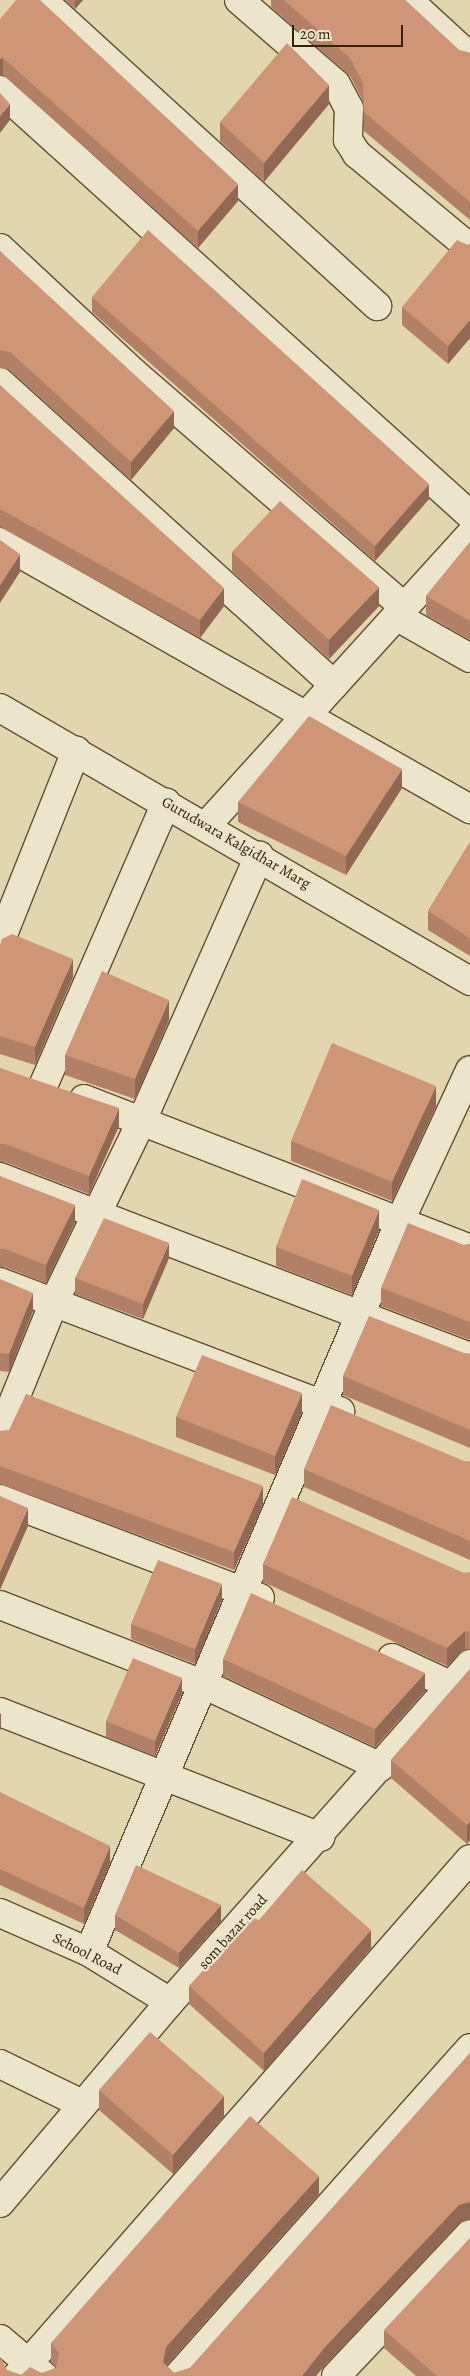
<!DOCTYPE html>
<style>
body{margin:0}
#map{position:relative;width:470px;height:2376px;overflow:hidden;background:#e1d6af;font-family:Alegreya,serif}
div>[style]{position:absolute}
.roads{filter:drop-shadow(1px 0 #624e30) drop-shadow(-1px 0 #624e30) drop-shadow(0 1px #624e30) drop-shadow(0 -1px #624e30)}
.minor>*{height:28px;margin:-14px;padding:0 14px;transform-origin:14px;border-radius:14px;background:#ece4cb}
.wall>*{inset:0;background:#b28066}
.shaded-wall>*{inset:0;background:#916853}
.building>*{inset:0;background:#cf9577}
span{translate:-50% -50%;white-space:nowrap;text-align:center;line-height:1.15;-webkit-text-stroke:4.5px #ece4cb;paint-order:stroke}
.street-label{font-size:15px;color:#372006}
.scale{position:absolute;left:292px;top:25px;width:111px;height:22px;box-sizing:border-box;border:2px solid #372006;border-top:0;padding-left:6px;font-size:15px;line-height:18px;white-space:nowrap;color:#372006;-webkit-text-stroke:4px #ece4cb;paint-order:stroke}
</style>
<div id="map">
<div class="roads">
<div class="minor">
<i style="left:42px;top:0;width:454px;rotate:42.4deg"></i>
<i style="left:239px;top:0;width:128px;rotate:40.9deg"></i>
<i style="left:336px;top:84px;width:27px;rotate:62deg"></i>
<i style="left:349px;top:108px;width:32px;rotate:92deg"></i>
<i style="left:348px;top:140px;width:17px;rotate:57deg"></i>
<i style="left:357px;top:154px;width:147px;rotate:39.8deg"></i>
<i style="left:408px;top:0;width:84px;rotate:42.6deg"></i>
<i style="left:0;top:90px;width:634px;rotate:42.12deg"></i>
<i style="left:0;top:248px;width:182px;rotate:43deg"></i>
<i style="left:133px;top:372px;width:359px;rotate:40.9deg"></i>
<i style="left:0;top:382px;width:451px;rotate:42.2deg"></i>
<i style="left:0;top:542px;width:541px;rotate:29.6deg"></i>
<i style="left:396px;top:616px;width:85px;rotate:29.6deg"></i>
<i style="left:0;top:708px;width:544px;rotate:30.15deg"></i>
<i style="left:206px;top:826px;width:393px;rotate:-47.8deg"></i>
<i style="left:0;top:942px;width:206px;rotate:-68.3deg"></i>
<i style="left:43px;top:1086px;width:309px;rotate:-66.5deg"></i>
<i style="left:84px;top:1099px;width:414px;rotate:21.2deg"></i>
<i style="left:0;top:1177px;width:503px;rotate:20.96deg"></i>
<i style="left:0;top:1282px;width:364px;rotate:20.8deg"></i>
<i style="left:0;top:1435px;width:144px;rotate:-67.9deg"></i>
<i style="left:54px;top:1302px;width:204px;rotate:-64.2deg"></i>
<i style="left:143px;top:1118px;width:287px;rotate:-66.1deg"></i>
<i style="left:0;top:1499px;width:278px;rotate:20.8deg"></i>
<i style="left:0;top:1605px;width:218px;rotate:21.3deg"></i>
<i style="left:203px;top:1684px;width:196px;rotate:25deg"></i>
<i style="left:392px;top:1658px;width:66px;rotate:25deg"></i>
<i style="left:0;top:1712px;width:344px;rotate:21.3deg"></i>
<i style="left:0;top:1913px;width:97px;rotate:23.7deg"></i>
<i style="left:89px;top:1952px;width:95px;rotate:31.7deg"></i>
<i style="left:89px;top:1952px;width:794px;rotate:-66.95deg"></i>
<i style="left:400px;top:1221px;width:166px;rotate:-65.1deg"></i>
<i style="left:0;top:2064px;width:91px;rotate:26deg"></i>
<i style="left:0;top:2203px;width:263px;rotate:-49.8deg"></i>
<i style="left:170px;top:2002px;width:452px;rotate:-48.4deg"></i>
<i style="left:0;top:2339px;width:57px;rotate:40.1deg"></i>
<i style="left:17px;top:2376px;width:687px;rotate:-48.77deg"></i>
<i style="left:178px;top:2376px;width:439px;rotate:-48.3deg"></i>
<i style="left:336px;top:2376px;width:195px;rotate:-46.7deg"></i>
</div>
</div>
<div class="wall">
<i style="clip-path:polygon(65px 0,83px 0,75px 9px)"></i>
<i style="clip-path:polygon(271px 0,405px 0,459px 50px,470px 53px,470px 220px,364px 131px,363px 101px,350px 76px,271px 7px)"></i>
<i style="clip-path:polygon(0 19px,238px 201px,198px 248px,3px 75px,0 76px)"></i>
<i style="clip-path:polygon(329px 104px,264px 182px,220px 141px,220px 122px)"></i>
<i style="clip-path:polygon(470px 244px,470px 338px,448px 364px,402px 325px,402px 307px,468px 245px)"></i>
<i style="clip-path:polygon(0 251px,174px 428px,131px 480px,10px 370px,0 368px)"></i>
<i style="clip-path:polygon(92px 297px,429px 499px,375px 561px,92px 312px)"></i>
<i style="clip-path:polygon(0 385px,224px 606px,200px 638px,0 527px)"></i>
<i style="clip-path:polygon(470px 542px,470px 640px,426px 615px,426px 596px)"></i>
<i style="clip-path:polygon(232px 552px,379px 606px,329px 659px,232px 571px)"></i>
<i style="clip-path:polygon(402px 788px,346px 875px,238px 822px,238px 802px)"></i>
<i style="clip-path:polygon(470px 842px,470px 956px,428px 930px,428px 911px)"></i>
<i style="clip-path:polygon(0 945px,73px 977px,35px 1065px,0 1054px)"></i>
<i style="clip-path:polygon(169px 1020px,135px 1099px,65px 1075px,65px 1055px)"></i>
<i style="clip-path:polygon(0 1068px,119px 1126px,89px 1194px,5px 1162px,0 1162px)"></i>
<i style="clip-path:polygon(436px 1106px,392px 1201px,291px 1161px,291px 1141px)"></i>
<i style="clip-path:polygon(0 1176px,75px 1222px,46px 1283px,5px 1267px,0 1267px)"></i>
<i style="clip-path:polygon(379px 1230px,352px 1295px,276px 1266px,276px 1247px)"></i>
<i style="clip-path:polygon(470px 1244px,470px 1340px,381px 1306px,381px 1288px,464px 1245px)"></i>
<i style="clip-path:polygon(169px 1258px,143px 1319px,75px 1294px,75px 1278px)"></i>
<i style="clip-path:polygon(0 1279px,33px 1311px,9px 1372px,0 1371px)"></i>
<i style="clip-path:polygon(464px 1353px,470px 1354px,470px 1448px,343px 1395px,343px 1376px)"></i>
<i style="clip-path:polygon(302px 1412px,275px 1475px,176px 1437px,176px 1417px)"></i>
<i style="clip-path:polygon(0 1431px,263px 1504px,234px 1570px,0 1484px)"></i>
<i style="clip-path:polygon(464px 1461px,470px 1462px,470px 1560px,304px 1487px,304px 1469px)"></i>
<i style="clip-path:polygon(263px 1564px,464px 1573px,470px 1572px,470px 1650px,465px 1649px,447px 1666px,263px 1582px)"></i>
<i style="clip-path:polygon(222px 1599px,195px 1664px,131px 1639px,131px 1624px)"></i>
<i style="clip-path:polygon(223px 1659px,425px 1691px,375px 1747px,223px 1676px)"></i>
<i style="clip-path:polygon(470px 1669px,470px 1840px,467px 1844px,391px 1778px,391px 1760px)"></i>
<i style="clip-path:polygon(182px 1693px,155px 1756px,106px 1737px,106px 1721px)"></i>
<i style="clip-path:polygon(0 1792px,110px 1863px,84px 1924px,0 1885px)"></i>
<i style="clip-path:polygon(115px 1915px,221px 1921px,179px 1968px,115px 1930px)"></i>
<i style="clip-path:polygon(259px 1920px,371px 1948px,264px 2071px,189px 2004px,189px 1986px)"></i>
<i style="clip-path:polygon(470px 2053px,470px 2220px,459px 2223px,325px 2365px,316px 2376px,0 2376px,7px 2370px,21px 2375px,42px 2373px,56px 2368px,51px 2361px,51px 2343px,319px 2194px,166px 2365px,174px 2373px,190px 2368px)"></i>
<i style="clip-path:polygon(99px 2090px,224px 2116px,173px 2174px,99px 2110px)"></i>
<i style="clip-path:polygon(384px 2330px,470px 2376px,416px 2376px,384px 2348px)"></i>
</div>
<div class="shaded-wall">
<i style="clip-path:polygon(75px 0,83px 0,75px 9px)"></i>
<i style="clip-path:polygon(3px 58px,3px 75px,0 76px,0 59px)"></i>
<i style="clip-path:polygon(329px 85px,329px 104px,264px 182px,264px 163px)"></i>
<i style="clip-path:polygon(10px 104px,10px 120px,0 133px,0 116px)"></i>
<i style="clip-path:polygon(238px 184px,238px 201px,198px 248px,198px 231px)"></i>
<i style="clip-path:polygon(470px 320px,470px 338px,448px 364px,448px 346px)"></i>
<i style="clip-path:polygon(174px 411px,174px 428px,131px 480px,131px 462px)"></i>
<i style="clip-path:polygon(429px 484px,429px 499px,375px 561px,375px 546px)"></i>
<i style="clip-path:polygon(20px 554px,20px 572px,0 603px,0 585px)"></i>
<i style="clip-path:polygon(379px 587px,379px 606px,329px 659px,329px 640px)"></i>
<i style="clip-path:polygon(224px 588px,224px 606px,200px 638px,200px 620px)"></i>
<i style="clip-path:polygon(402px 769px,402px 788px,346px 875px,346px 856px)"></i>
<i style="clip-path:polygon(73px 959px,73px 977px,35px 1065px,35px 1047px)"></i>
<i style="clip-path:polygon(169px 1000px,169px 1020px,135px 1099px,135px 1079px)"></i>
<i style="clip-path:polygon(436px 1086px,436px 1106px,392px 1201px,392px 1182px)"></i>
<i style="clip-path:polygon(119px 1108px,119px 1126px,89px 1194px,89px 1176px)"></i>
<i style="clip-path:polygon(75px 1205px,75px 1222px,46px 1283px,46px 1265px)"></i>
<i style="clip-path:polygon(379px 1210px,379px 1230px,352px 1295px,352px 1276px)"></i>
<i style="clip-path:polygon(169px 1243px,169px 1258px,143px 1319px,143px 1304px)"></i>
<i style="clip-path:polygon(33px 1293px,33px 1311px,9px 1372px,9px 1354px)"></i>
<i style="clip-path:polygon(302px 1393px,302px 1412px,275px 1475px,275px 1456px)"></i>
<i style="clip-path:polygon(263px 1486px,263px 1504px,234px 1570px,234px 1552px)"></i>
<i style="clip-path:polygon(28px 1508px,28px 1526px,0 1590px,0 1572px)"></i>
<i style="clip-path:polygon(222px 1584px,222px 1599px,195px 1664px,195px 1649px)"></i>
<i style="clip-path:polygon(465px 1631px,465px 1649px,447px 1666px,447px 1648px)"></i>
<i style="clip-path:polygon(425px 1673px,425px 1691px,375px 1747px,375px 1729px)"></i>
<i style="clip-path:polygon(182px 1678px,182px 1693px,155px 1756px,155px 1741px)"></i>
<i style="clip-path:polygon(1px 1713px,1px 1729px,0 1731px,0 1714px)"></i>
<i style="clip-path:polygon(470px 1822px,470px 1840px,467px 1844px,467px 1825px)"></i>
<i style="clip-path:polygon(110px 1846px,110px 1863px,84px 1924px,84px 1908px)"></i>
<i style="clip-path:polygon(221px 1905px,221px 1921px,179px 1968px,179px 1953px)"></i>
<i style="clip-path:polygon(371px 1930px,371px 1948px,264px 2071px,264px 2053px)"></i>
<i style="clip-path:polygon(224px 2096px,224px 2116px,173px 2174px,173px 2155px)"></i>
<i style="clip-path:polygon(319px 2176px,319px 2194px,166px 2366px,163px 2362px,166px 2347px)"></i>
<i style="clip-path:polygon(470px 2202px,470px 2220px,459px 2223px,325px 2365px,316px 2376px,302px 2376px,325px 2347px,459px 2205px)"></i>
</div>
<div class="building">
<i style="clip-path:polygon(16px 0,40px 0,238px 184px,198px 231px,3px 58px,0 59px,0 19px)"></i>
<i style="clip-path:polygon(284px 0,405px 0,459px 50px,470px 53px,470px 202px,364px 112px,363px 83px,350px 58px)"></i>
<i style="clip-path:polygon(287px 43px,329px 85px,264px 163px,220px 122px)"></i>
<i style="clip-path:polygon(0 93px,10px 104px,0 116px)"></i>
<i style="clip-path:polygon(148px 230px,429px 484px,375px 546px,92px 297px)"></i>
<i style="clip-path:polygon(457px 240px,468px 245px,470px 244px,470px 320px,448px 346px,402px 307px)"></i>
<i style="clip-path:polygon(0 251px,174px 411px,131px 462px,10px 352px,0 350px)"></i>
<i style="clip-path:polygon(0 385px,224px 588px,200px 620px,0 509px)"></i>
<i style="clip-path:polygon(280px 501px,379px 587px,329px 640px,232px 552px)"></i>
<i style="clip-path:polygon(0 540px,20px 554px,0 585px)"></i>
<i style="clip-path:polygon(470px 542px,470px 621px,426px 596px)"></i>
<i style="clip-path:polygon(309px 716px,402px 769px,346px 856px,238px 802px)"></i>
<i style="clip-path:polygon(470px 842px,470px 938px,428px 911px)"></i>
<i style="clip-path:polygon(12px 934px,73px 959px,35px 1047px,0 1036px,0 945px,2px 939px)"></i>
<i style="clip-path:polygon(102px 971px,169px 1000px,135px 1079px,65px 1055px)"></i>
<i style="clip-path:polygon(332px 1043px,436px 1086px,392px 1182px,291px 1141px)"></i>
<i style="clip-path:polygon(0 1068px,119px 1108px,89px 1176px,5px 1144px,0 1144px)"></i>
<i style="clip-path:polygon(0 1176px,75px 1205px,46px 1265px,5px 1249px,0 1249px)"></i>
<i style="clip-path:polygon(302px 1179px,379px 1210px,352px 1276px,276px 1247px)"></i>
<i style="clip-path:polygon(104px 1218px,169px 1243px,143px 1304px,75px 1278px)"></i>
<i style="clip-path:polygon(408px 1223px,464px 1245px,470px 1244px,470px 1322px,381px 1288px)"></i>
<i style="clip-path:polygon(0 1279px,33px 1293px,9px 1354px,0 1353px)"></i>
<i style="clip-path:polygon(369px 1316px,464px 1353px,470px 1354px,470px 1430px,343px 1376px)"></i>
<i style="clip-path:polygon(202px 1355px,302px 1393px,275px 1456px,176px 1417px)"></i>
<i style="clip-path:polygon(26px 1394px,263px 1486px,234px 1552px,0 1466px,0 1431px,9px 1430px)"></i>
<i style="clip-path:polygon(331px 1405px,464px 1461px,470px 1462px,470px 1541px,304px 1469px)"></i>
<i style="clip-path:polygon(0 1496px,28px 1508px,0 1572px)"></i>
<i style="clip-path:polygon(292px 1497px,464px 1573px,470px 1572px,470px 1632px,465px 1631px,447px 1648px,263px 1564px)"></i>
<i style="clip-path:polygon(158px 1560px,222px 1584px,195px 1649px,131px 1624px)"></i>
<i style="clip-path:polygon(251px 1593px,425px 1673px,375px 1729px,223px 1659px)"></i>
<i style="clip-path:polygon(133px 1658px,182px 1678px,155px 1741px,106px 1721px)"></i>
<i style="clip-path:polygon(470px 1669px,470px 1822px,467px 1825px,391px 1760px)"></i>
<i style="clip-path:polygon(0 1792px,110px 1846px,84px 1908px,0 1869px)"></i>
<i style="clip-path:polygon(136px 1865px,221px 1905px,179px 1953px,115px 1915px)"></i>
<i style="clip-path:polygon(302px 1870px,371px 1930px,264px 2053px,189px 1986px,251px 1917px,259px 1920px)"></i>
<i style="clip-path:polygon(150px 2032px,224px 2096px,173px 2155px,99px 2090px)"></i>
<i style="clip-path:polygon(470px 2053px,470px 2202px,459px 2205px,325px 2347px,302px 2376px,0 2376px,0 2358px,2px 2360px,7px 2370px,21px 2375px,30px 2367px,42px 2373px,56px 2368px,59px 2353px,51px 2343px,250px 2116px,319px 2176px,166px 2347px,163px 2362px,174px 2373px,190px 2368px)"></i>
<i style="clip-path:polygon(470px 2238px,470px 2376px,437px 2376px,384px 2330px)"></i>
</div>
<div class="street-label">
<span style="left:236px;top:843px;rotate:30deg">Gurudwara Kalgidhar Marg</span>
<span style="left:233px;top:1932px;rotate:-48deg">som bazar road</span>
<span style="left:87px;top:1954px;rotate:27deg">School Road</span>
</div>
<div class="scale">20 m</div>
</div>
